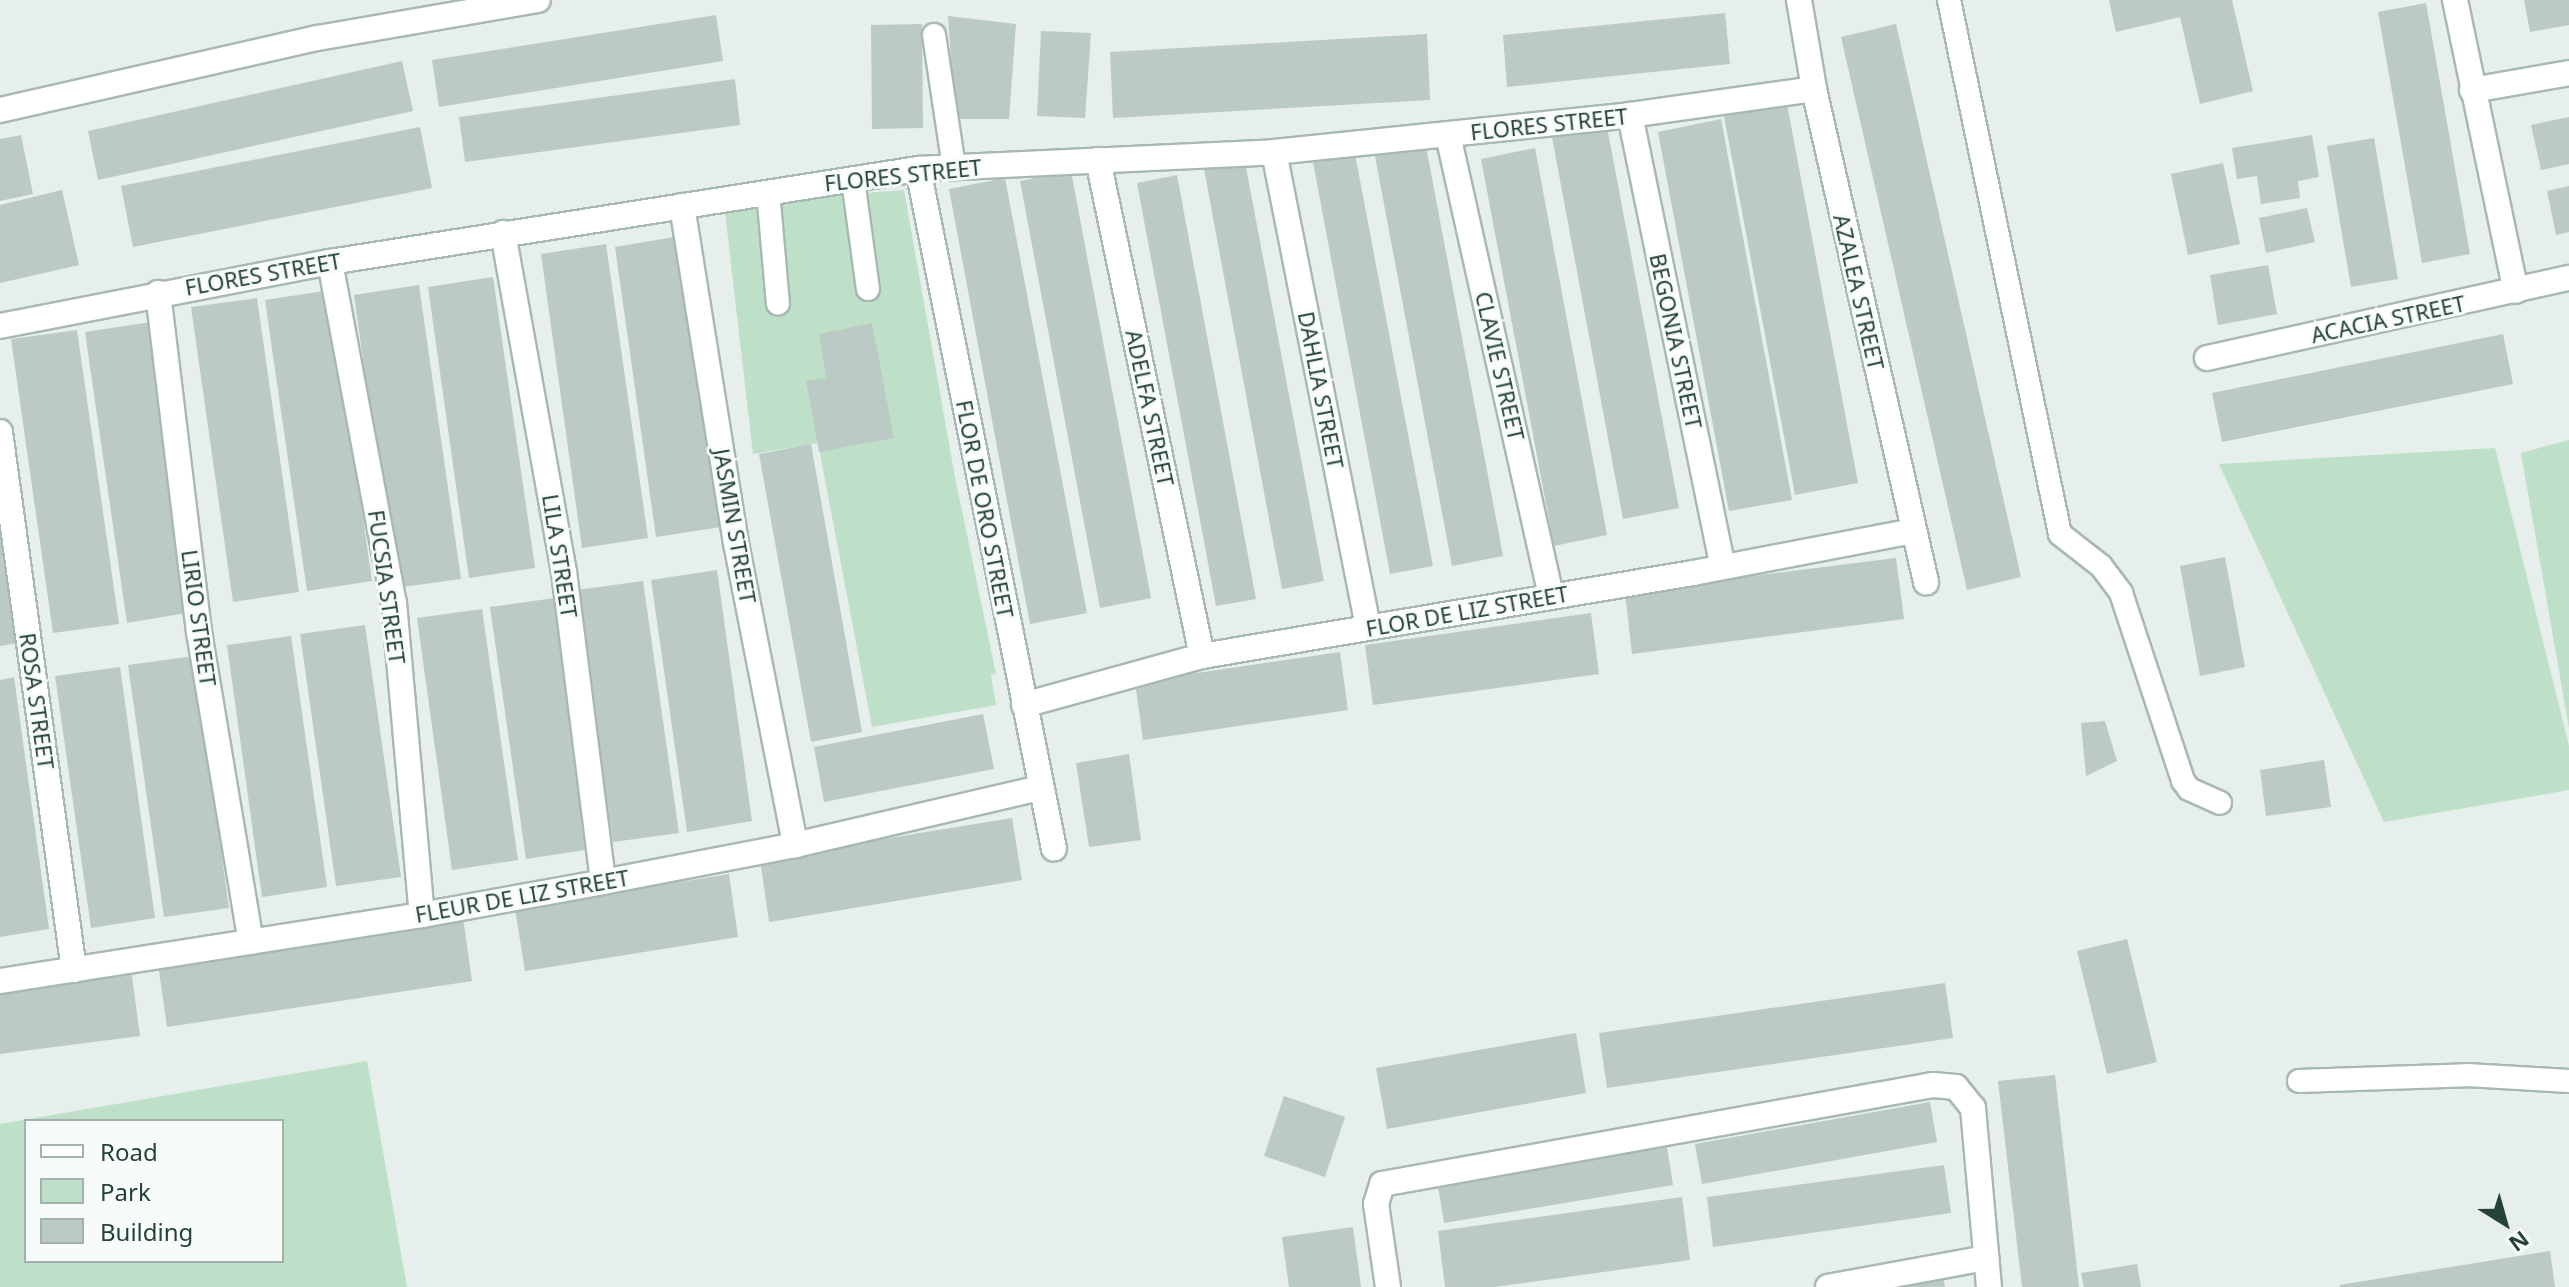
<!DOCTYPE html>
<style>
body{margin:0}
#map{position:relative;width:2569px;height:1287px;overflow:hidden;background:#e6efeb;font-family:"Noto Sans",sans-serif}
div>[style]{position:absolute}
.green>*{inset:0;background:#bfe0c8}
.building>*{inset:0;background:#bbcac4}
.roads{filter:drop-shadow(2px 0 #a8b8b2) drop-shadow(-2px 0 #a8b8b2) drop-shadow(0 2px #a8b8b2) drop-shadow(0 -2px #a8b8b2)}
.lane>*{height:22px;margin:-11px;padding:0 11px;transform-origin:11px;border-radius:11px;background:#fff}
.street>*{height:24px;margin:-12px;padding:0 12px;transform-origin:12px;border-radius:12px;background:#fff}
span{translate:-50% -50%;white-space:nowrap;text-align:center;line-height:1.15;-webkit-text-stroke:6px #f7fbf9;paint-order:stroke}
.street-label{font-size:22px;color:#24423a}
.legend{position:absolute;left:24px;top:1119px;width:260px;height:144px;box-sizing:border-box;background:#f7fbf9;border:2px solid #a3b1ad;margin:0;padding:10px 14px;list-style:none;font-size:24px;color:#24423a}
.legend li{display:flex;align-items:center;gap:16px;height:40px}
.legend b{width:40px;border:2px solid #a3b1ad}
.north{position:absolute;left:2465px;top:1183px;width:80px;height:80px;-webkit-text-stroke:6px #f7fbf9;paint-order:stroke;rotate:143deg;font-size:22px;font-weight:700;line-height:32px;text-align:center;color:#24423a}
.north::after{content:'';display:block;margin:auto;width:28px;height:36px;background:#24423a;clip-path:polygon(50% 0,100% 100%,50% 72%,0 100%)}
</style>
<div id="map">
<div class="green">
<i style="clip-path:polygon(904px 190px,955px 477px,996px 674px,991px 675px,996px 705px,872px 727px,818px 443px,753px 454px,724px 204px)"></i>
<i style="clip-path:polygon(2569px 440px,2569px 728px,2521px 453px)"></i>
<i style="clip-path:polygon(2495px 448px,2569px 746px,2569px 790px,2384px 822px,2219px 464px)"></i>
<i style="clip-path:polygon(evenodd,367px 1061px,407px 1287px,0 1287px,0 1124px,367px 1061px,26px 1121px,282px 1121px,282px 1261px,26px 1261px,26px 1121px)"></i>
</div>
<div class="building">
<i style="clip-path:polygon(2109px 0,2232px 0,2253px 91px,2200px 104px,2180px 17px,2116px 32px)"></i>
<i style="clip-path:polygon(2524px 0,2569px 0,2569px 25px,2530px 32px)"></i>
<i style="clip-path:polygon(2426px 3px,2470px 254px,2422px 263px,2378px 12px)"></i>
<i style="clip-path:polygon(1725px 13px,1730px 64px,1507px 87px,1503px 35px)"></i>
<i style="clip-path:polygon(716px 15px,723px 61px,439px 107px,432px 60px)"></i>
<i style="clip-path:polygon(948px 16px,1016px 24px,1009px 119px,955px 119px)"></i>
<i style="clip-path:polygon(922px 24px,923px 128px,872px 129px,871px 25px)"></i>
<i style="clip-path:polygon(1896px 24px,2021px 577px,1967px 590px,1841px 37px)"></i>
<i style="clip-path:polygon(1041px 31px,1091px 33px,1085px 118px,1037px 116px)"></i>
<i style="clip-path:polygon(1427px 34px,1430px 100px,1113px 118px,1110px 52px)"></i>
<i style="clip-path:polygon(402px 61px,413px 111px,98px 180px,88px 131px)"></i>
<i style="clip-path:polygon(735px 79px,740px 125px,465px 162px,459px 117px)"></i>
<i style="clip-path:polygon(1787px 104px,1858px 483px,1795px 495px,1724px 116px)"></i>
<i style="clip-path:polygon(2569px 117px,2569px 164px,2541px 170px,2531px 125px)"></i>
<i style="clip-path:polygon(1721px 119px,1792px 500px,1729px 511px,1658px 132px)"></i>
<i style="clip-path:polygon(420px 127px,432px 188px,133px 247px,121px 186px)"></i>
<i style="clip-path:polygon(1607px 127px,1679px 508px,1623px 519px,1552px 137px)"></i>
<i style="clip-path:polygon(21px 135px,33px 194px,0 201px,0 139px)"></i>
<i style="clip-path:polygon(2312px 135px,2319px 177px,2298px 181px,2300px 198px,2261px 204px,2257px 176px,2237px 179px,2232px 148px)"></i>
<i style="clip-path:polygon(2374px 138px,2398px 279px,2351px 287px,2327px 146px)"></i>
<i style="clip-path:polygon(1426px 146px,1503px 556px,1452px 566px,1375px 156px)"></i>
<i style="clip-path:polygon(1535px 148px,1607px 535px,1554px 546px,1481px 159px)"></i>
<i style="clip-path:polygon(1355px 154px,1433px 566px,1390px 574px,1313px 162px)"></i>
<i style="clip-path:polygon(1245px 162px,1324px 581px,1282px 589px,1204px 169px)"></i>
<i style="clip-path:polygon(2223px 163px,2240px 244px,2188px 255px,2171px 174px)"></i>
<i style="clip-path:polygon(1071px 171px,1151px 598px,1100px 608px,1020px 181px)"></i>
<i style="clip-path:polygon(1177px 175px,1256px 599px,1216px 606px,1137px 183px)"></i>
<i style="clip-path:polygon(1005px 178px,1087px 613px,1030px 624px,949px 189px)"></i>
<i style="clip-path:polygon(2569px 186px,2569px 232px,2556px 235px,2547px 191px)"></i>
<i style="clip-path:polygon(62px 190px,79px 265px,0 283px,0 205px)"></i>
<i style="clip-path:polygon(2307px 208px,2315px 242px,2266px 253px,2259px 218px)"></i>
<i style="clip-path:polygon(680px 236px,721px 527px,656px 537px,615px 247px)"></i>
<i style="clip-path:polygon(606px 244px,648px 538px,582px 548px,541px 254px)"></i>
<i style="clip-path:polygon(2268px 265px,2277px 314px,2218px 325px,2210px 275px)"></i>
<i style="clip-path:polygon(493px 277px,535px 568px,469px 578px,428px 287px)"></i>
<i style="clip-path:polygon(419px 285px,461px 579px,395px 588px,354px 295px)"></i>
<i style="clip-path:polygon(331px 290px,372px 581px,307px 591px,265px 300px)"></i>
<i style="clip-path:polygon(257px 298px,299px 592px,233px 602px,191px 307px)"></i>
<i style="clip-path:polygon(151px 322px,192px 612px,127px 623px,85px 332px)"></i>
<i style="clip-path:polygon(872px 323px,894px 438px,819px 452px,806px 381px,826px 378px,819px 334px)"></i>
<i style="clip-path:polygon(77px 330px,119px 624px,53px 633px,11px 339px)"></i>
<i style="clip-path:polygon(2503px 334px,2513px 384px,2222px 442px,2212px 393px)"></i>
<i style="clip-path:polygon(811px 444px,862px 732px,811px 742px,759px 454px)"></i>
<i style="clip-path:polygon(0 514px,20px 643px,0 646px)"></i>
<i style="clip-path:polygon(2225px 557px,2245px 667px,2200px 676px,2180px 566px)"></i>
<i style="clip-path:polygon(1896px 558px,1904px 619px,1632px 654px,1625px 592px)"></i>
<i style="clip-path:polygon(717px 570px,752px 821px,687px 832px,651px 580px)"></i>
<i style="clip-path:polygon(643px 581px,679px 833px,613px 842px,577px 590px)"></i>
<i style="clip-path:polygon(555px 598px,592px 849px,526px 859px,490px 607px)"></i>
<i style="clip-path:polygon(482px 609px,518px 860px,452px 870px,417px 618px)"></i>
<i style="clip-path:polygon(1591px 613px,1599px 674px,1373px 705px,1365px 645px)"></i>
<i style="clip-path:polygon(365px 625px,401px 877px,336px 886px,300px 634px)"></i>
<i style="clip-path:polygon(291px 636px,327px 887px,262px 897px,227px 645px)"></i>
<i style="clip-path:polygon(1340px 652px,1348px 710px,1143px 740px,1135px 682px)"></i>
<i style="clip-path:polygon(194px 656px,229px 908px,164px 917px,128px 665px)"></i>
<i style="clip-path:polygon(120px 667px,155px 918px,91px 928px,55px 676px)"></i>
<i style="clip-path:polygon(14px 677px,49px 929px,0 937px,0 680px)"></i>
<i style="clip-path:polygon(983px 714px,994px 769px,824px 802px,814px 747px)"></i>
<i style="clip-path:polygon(2105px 721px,2117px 761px,2086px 776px,2081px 723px)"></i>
<i style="clip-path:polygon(1129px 754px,1141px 840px,1089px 847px,1076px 763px)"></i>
<i style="clip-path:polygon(2324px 760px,2331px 807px,2266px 816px,2260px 770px)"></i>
<i style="clip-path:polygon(1012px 818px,1022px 880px,769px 922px,760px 859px)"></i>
<i style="clip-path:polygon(729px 874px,738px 937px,525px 971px,515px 909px)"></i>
<i style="clip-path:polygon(463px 917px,472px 981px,167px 1027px,158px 964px)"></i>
<i style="clip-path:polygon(2127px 939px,2157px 1062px,2107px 1074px,2077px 951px)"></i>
<i style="clip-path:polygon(131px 969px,140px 1036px,0 1054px,0 987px)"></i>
<i style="clip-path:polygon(1945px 983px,1953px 1038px,1607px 1088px,1599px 1033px)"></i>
<i style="clip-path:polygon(1576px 1033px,1586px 1093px,1387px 1129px,1376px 1068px)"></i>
<i style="clip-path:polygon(2055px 1075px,2079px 1287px,2022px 1287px,1998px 1081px)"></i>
<i style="clip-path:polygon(1284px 1096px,1345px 1117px,1325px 1177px,1264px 1156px)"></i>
<i style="clip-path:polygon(1930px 1102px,1937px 1142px,1702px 1184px,1695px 1144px)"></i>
<i style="clip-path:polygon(1666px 1141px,1673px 1185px,1444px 1223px,1437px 1180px)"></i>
<i style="clip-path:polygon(1944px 1165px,1951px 1213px,1713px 1247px,1707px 1197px)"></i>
<i style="clip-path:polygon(1682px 1197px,1690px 1260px,1495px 1287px,1445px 1287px,1438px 1231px)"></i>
<i style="clip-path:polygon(1353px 1227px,1361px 1287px,1289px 1287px,1282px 1237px)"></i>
<i style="clip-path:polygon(2550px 1251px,2555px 1287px,2340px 1287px,2339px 1285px)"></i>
<i style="clip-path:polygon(2137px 1264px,2141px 1287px,2084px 1287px,2081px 1273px)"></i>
<i style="clip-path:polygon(1942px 1271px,1945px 1287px,1862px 1287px)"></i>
</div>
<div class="roads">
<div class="lane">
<i style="left:1949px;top:0;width:545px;rotate:78.26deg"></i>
<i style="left:2060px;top:534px;width:52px;rotate:38deg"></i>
<i style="left:2101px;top:566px;width:34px;rotate:53deg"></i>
<i style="left:2121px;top:593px;width:198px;rotate:71.7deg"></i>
<i style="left:2183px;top:781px;width:10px;rotate:53deg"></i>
<i style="left:2189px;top:789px;width:34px;rotate:24deg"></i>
<i style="left:934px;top:35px;width:134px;rotate:81.4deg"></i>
<i style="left:853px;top:180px;width:110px;rotate:82.2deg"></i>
<i style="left:768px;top:192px;width:112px;rotate:84.9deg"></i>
<i style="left:2299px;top:1081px;width:168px;rotate:-2deg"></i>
<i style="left:2467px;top:1075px;width:102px;rotate:3.4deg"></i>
</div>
<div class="street">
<i style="left:1799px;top:0;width:90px;rotate:80.4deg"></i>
<i style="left:1814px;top:89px;width:506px;rotate:77.2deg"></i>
<i style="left:2455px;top:0;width:297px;rotate:78.2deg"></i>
<i style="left:2472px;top:90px;width:98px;rotate:-9.9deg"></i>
<i style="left:0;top:110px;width:326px;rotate:-12.8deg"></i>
<i style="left:318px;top:38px;width:223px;rotate:-9.8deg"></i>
<i style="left:1630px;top:115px;width:461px;rotate:78.4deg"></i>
<i style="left:1448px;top:135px;width:473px;rotate:77.4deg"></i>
<i style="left:1274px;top:152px;width:485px;rotate:78.8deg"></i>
<i style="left:1098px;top:160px;width:507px;rotate:78.16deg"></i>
<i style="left:918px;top:169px;width:693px;rotate:78.69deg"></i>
<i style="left:682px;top:206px;width:341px;rotate:80.9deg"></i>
<i style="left:736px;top:543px;width:308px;rotate:78.9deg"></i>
<i style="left:503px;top:233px;width:344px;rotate:79.8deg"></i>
<i style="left:564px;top:572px;width:312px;rotate:82.8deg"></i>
<i style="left:330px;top:262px;width:347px;rotate:79.4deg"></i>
<i style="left:394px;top:603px;width:313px;rotate:84.9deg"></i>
<i style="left:158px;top:293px;width:341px;rotate:83.1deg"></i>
<i style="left:199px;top:632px;width:314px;rotate:80.5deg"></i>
<i style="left:0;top:326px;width:336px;rotate:-11deg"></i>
<i style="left:330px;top:262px;width:595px;rotate:-8.99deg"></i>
<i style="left:918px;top:169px;width:356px;rotate:-2.7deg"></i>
<i style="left:1274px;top:152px;width:358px;rotate:-5.9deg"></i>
<i style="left:1630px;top:115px;width:186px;rotate:-8deg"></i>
<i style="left:2207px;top:358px;width:371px;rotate:-12.5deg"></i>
<i style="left:0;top:432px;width:543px;rotate:82.17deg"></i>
<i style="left:1024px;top:705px;width:185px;rotate:-15.4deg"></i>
<i style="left:1202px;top:656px;width:498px;rotate:-9.6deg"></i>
<i style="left:1693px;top:573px;width:224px;rotate:-10.8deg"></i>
<i style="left:0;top:981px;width:427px;rotate:-8.9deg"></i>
<i style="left:422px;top:915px;width:184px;rotate:-10.3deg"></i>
<i style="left:603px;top:882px;width:196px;rotate:-10.9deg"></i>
<i style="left:795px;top:845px;width:252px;rotate:-13.1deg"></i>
<i style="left:1388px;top:1287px;width:84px;rotate:-98.2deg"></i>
<i style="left:1376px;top:1204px;width:21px;rotate:-73deg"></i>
<i style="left:1382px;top:1184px;width:560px;rotate:-10.19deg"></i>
<i style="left:1933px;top:1085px;width:23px;rotate:5deg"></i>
<i style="left:1956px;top:1087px;width:27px;rotate:51deg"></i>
<i style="left:1973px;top:1108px;width:180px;rotate:84.9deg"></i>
<i style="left:1828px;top:1287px;width:161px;rotate:-10.4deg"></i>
</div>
</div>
<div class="street-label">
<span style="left:1549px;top:124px;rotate:-6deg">FLORES STREET</span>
<span style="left:903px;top:175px;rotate:-6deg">FLORES STREET</span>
<span style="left:263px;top:274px;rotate:-10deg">FLORES STREET</span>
<span style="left:1859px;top:292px;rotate:77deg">AZALEA STREET</span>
<span style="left:2388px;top:319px;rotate:-12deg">ACACIA STREET</span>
<span style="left:1676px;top:341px;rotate:78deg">BEGONIA STREET</span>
<span style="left:1500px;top:366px;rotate:77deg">CLAVIE STREET</span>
<span style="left:1321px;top:390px;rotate:79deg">DAHLIA STREET</span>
<span style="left:1150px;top:408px;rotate:78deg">ADELFA STREET</span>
<span style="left:985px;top:509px;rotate:79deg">FLOR DE ORO STREET</span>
<span style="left:735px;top:526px;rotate:80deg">JASMIN STREET</span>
<span style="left:560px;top:556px;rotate:81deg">LILA STREET</span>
<span style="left:387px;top:587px;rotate:82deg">FUCSIA STREET</span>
<span style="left:1467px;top:611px;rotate:-10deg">FLOR DE LIZ STREET</span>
<span style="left:199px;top:618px;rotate:82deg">LIRIO STREET</span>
<span style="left:37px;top:701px;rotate:82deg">ROSA STREET</span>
<span style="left:522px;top:896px;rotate:-10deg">FLEUR DE LIZ STREET</span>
</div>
<ul class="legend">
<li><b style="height:10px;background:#fff"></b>Road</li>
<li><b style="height:22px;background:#bfe0c8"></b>Park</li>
<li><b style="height:22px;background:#bbcac4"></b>Building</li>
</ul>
<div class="north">N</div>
</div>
